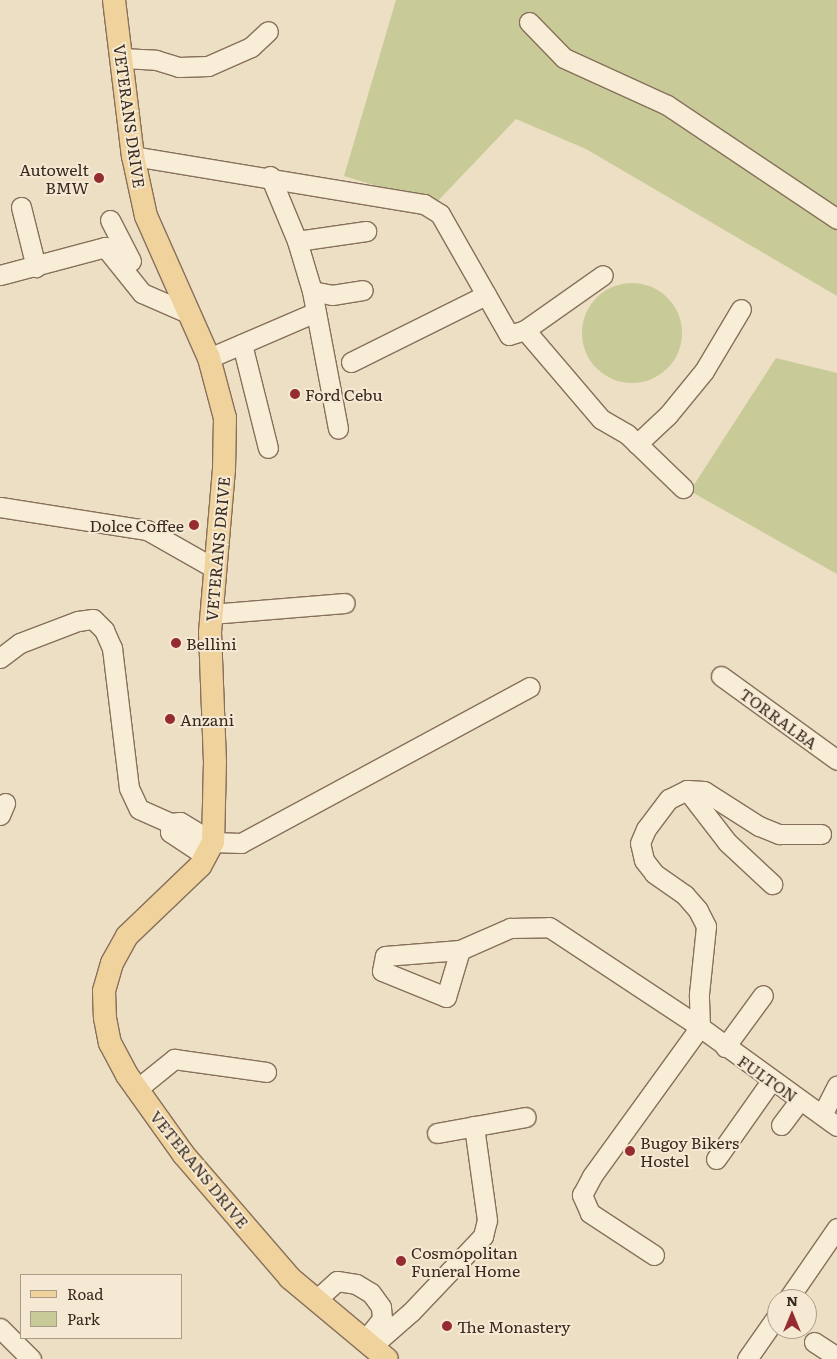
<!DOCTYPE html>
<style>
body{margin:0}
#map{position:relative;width:837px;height:1359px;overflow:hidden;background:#eddfc4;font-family:Literata,serif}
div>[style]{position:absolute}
.green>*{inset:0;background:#c8cb98}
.round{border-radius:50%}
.roads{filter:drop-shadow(1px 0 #87705b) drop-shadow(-1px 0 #87705b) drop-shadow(0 1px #87705b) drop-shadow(0 -1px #87705b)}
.minor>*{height:19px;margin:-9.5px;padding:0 9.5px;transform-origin:9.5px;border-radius:9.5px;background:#f8edd7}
.major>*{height:22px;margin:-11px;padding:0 11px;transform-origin:11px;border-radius:11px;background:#f0d29c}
.dots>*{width:14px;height:14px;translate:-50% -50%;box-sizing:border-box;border:2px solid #f5e9d3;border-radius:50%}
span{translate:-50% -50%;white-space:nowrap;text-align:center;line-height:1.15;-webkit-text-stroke:4px #f5e9d3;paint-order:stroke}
.street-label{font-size:16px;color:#38291e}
.poi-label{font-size:16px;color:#38291e}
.right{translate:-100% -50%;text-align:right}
.left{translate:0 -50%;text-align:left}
.legend{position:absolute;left:20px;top:1274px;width:162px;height:65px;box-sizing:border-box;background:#f5e9d3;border:1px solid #a99c8b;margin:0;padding:6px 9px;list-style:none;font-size:15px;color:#38291e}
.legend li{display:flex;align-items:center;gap:10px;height:25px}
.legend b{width:25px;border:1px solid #a99c8b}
.north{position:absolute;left:767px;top:1289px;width:50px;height:50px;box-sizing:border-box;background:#f5e9d3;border:1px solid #a99c8b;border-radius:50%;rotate:0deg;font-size:14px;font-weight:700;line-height:20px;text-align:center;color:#38291e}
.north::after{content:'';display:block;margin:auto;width:18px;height:22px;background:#952c32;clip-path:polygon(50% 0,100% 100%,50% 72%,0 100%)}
</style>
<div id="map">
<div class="green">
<i style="clip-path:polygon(396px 0,837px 0,837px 219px,665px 100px,566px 55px,530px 18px,523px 24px,560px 60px,662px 108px,837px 225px,837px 296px,586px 149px,516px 119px,435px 204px,344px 176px)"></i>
<i class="round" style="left:582px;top:283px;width:100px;height:100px"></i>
<i style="clip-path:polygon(776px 358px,837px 373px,837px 574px,690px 491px)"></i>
</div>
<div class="roads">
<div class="minor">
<i style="left:529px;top:22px;width:50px;rotate:45.8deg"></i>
<i style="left:564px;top:58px;width:113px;rotate:24.5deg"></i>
<i style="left:667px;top:105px;width:205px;rotate:33.8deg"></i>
<i style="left:121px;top:58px;width:35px;rotate:3deg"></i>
<i style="left:156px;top:60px;width:24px;rotate:17deg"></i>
<i style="left:179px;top:67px;width:29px;rotate:-2deg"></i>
<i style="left:208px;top:66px;width:47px;rotate:-23.8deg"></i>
<i style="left:251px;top:47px;width:23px;rotate:-43deg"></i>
<i style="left:133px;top:156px;width:295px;rotate:9.4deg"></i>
<i style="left:424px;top:204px;width:19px;rotate:32deg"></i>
<i style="left:440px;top:214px;width:139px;rotate:60.3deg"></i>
<i style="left:509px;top:335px;width:17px;rotate:-17deg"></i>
<i style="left:525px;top:330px;width:95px;rotate:-35.2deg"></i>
<i style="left:270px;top:176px;width:70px;rotate:67.4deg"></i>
<i style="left:297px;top:241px;width:52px;rotate:73.3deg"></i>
<i style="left:312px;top:291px;width:140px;rotate:79.3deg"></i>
<i style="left:21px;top:207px;width:62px;rotate:76deg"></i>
<i style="left:110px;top:220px;width:46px;rotate:62.9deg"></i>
<i style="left:297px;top:241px;width:70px;rotate:-8.2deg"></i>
<i style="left:0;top:275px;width:109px;rotate:-14.9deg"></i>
<i style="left:105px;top:247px;width:59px;rotate:51.2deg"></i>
<i style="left:142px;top:293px;width:50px;rotate:23.5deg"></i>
<i style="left:312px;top:291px;width:20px;rotate:11deg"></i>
<i style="left:332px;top:295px;width:31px;rotate:-9deg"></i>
<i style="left:525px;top:330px;width:117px;rotate:49.5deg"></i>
<i style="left:601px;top:419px;width:30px;rotate:30deg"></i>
<i style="left:627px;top:434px;width:78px;rotate:44deg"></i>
<i style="left:242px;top:344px;width:107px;rotate:76deg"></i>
<i style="left:209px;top:358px;width:116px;rotate:-23.3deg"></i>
<i style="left:351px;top:362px;width:151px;rotate:-26.4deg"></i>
<i style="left:637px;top:444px;width:42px;rotate:-43.1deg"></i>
<i style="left:668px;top:415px;width:57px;rotate:-50.7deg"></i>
<i style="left:704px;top:371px;width:72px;rotate:-59.2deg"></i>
<i style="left:0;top:507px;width:149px;rotate:8.9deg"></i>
<i style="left:147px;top:530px;width:77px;rotate:29.6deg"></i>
<i style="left:211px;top:614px;width:134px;rotate:-4.7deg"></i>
<i style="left:0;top:658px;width:25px;rotate:-37deg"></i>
<i style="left:20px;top:643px;width:62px;rotate:-20.8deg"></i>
<i style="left:78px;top:621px;width:15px;rotate:-8deg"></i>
<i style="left:93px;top:619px;width:16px;rotate:45deg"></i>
<i style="left:104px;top:630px;width:20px;rotate:66deg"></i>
<i style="left:112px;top:648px;width:141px;rotate:83.1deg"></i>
<i style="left:129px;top:788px;width:23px;rotate:65deg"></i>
<i style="left:139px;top:809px;width:35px;rotate:24deg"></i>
<i style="left:171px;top:823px;width:9px;rotate:-6deg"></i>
<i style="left:180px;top:822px;width:39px;rotate:31deg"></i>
<i style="left:213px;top:842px;width:28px;rotate:2deg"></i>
<i style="left:241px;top:843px;width:328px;rotate:-28.4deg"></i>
<i style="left:721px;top:676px;width:143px;rotate:35.9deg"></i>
<i style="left:687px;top:790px;width:66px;rotate:52.4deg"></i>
<i style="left:727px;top:842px;width:62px;rotate:43deg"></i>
<i style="left:0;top:815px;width:13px;rotate:-67deg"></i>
<i style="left:171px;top:823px;width:9px;rotate:96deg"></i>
<i style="left:170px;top:832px;width:43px;rotate:33.7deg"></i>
<i style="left:460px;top:950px;width:49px;rotate:106.6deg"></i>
<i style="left:446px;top:997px;width:69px;rotate:-157.9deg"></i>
<i style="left:382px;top:971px;width:15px;rotate:-79deg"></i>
<i style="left:385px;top:956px;width:75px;rotate:-4.6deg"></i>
<i style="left:460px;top:950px;width:55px;rotate:-23.7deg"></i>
<i style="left:510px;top:928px;width:39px;rotate:-1deg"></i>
<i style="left:549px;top:927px;width:181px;rotate:33.5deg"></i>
<i style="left:700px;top:1027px;width:169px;rotate:35.9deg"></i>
<i style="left:725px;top:1047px;width:64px;rotate:-53.8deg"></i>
<i style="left:137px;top:1089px;width:48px;rotate:-39deg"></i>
<i style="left:174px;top:1059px;width:93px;rotate:8deg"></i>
<i style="left:822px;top:1115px;width:33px;rotate:-63deg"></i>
<i style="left:781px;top:1125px;width:31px;rotate:-53deg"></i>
<i style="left:437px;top:1133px;width:90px;rotate:-10.2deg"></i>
<i style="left:716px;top:1159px;width:95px;rotate:-54.8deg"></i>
<i style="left:654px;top:1255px;width:77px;rotate:-146.7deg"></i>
<i style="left:590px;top:1213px;width:20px;rotate:-114deg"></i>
<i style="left:582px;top:1195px;width:21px;rotate:-62deg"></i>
<i style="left:592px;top:1176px;width:184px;rotate:-54.1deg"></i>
<i style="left:700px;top:1027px;width:33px;rotate:-92deg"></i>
<i style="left:699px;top:994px;width:68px;rotate:-84.1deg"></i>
<i style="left:706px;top:926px;width:18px;rotate:-117deg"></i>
<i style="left:698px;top:910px;width:20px;rotate:-131deg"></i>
<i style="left:685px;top:895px;width:38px;rotate:-145deg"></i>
<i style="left:654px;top:873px;width:16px;rotate:-128deg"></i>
<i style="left:644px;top:860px;width:17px;rotate:-103deg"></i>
<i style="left:640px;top:843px;width:15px;rotate:-67deg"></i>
<i style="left:646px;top:829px;width:38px;rotate:-53deg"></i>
<i style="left:669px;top:799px;width:20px;rotate:-27deg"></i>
<i style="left:687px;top:790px;width:17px;rotate:3deg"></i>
<i style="left:704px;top:791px;width:65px;rotate:32.5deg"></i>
<i style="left:759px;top:826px;width:22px;rotate:22deg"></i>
<i style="left:779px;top:834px;width:42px"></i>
<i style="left:317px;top:1299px;width:27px;rotate:-42deg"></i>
<i style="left:337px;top:1281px;width:19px;rotate:9deg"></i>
<i style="left:356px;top:1284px;width:17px;rotate:31deg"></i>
<i style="left:371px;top:1293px;width:17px;rotate:54deg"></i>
<i style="left:381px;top:1307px;width:12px;rotate:85deg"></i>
<i style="left:382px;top:1319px;width:26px;rotate:129deg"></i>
<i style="left:788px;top:1299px;width:86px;rotate:-55.4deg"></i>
<i style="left:0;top:1328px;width:44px;rotate:45deg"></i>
<i style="left:814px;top:1342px;width:27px;rotate:33deg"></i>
<i style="left:373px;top:1345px;width:50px;rotate:-41deg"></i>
<i style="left:411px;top:1312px;width:105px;rotate:-46.5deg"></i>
<i style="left:483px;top:1236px;width:16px;rotate:-76deg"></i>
<i style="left:487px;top:1220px;width:95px;rotate:-97.9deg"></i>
<i style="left:747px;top:1359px;width:52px;rotate:-55.1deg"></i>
</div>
<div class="major">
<i style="left:114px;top:0;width:157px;rotate:83.1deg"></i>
<i style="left:133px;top:156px;width:61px;rotate:77.8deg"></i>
<i style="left:146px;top:216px;width:155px;rotate:66.1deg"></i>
<i style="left:209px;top:358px;width:62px;rotate:75.1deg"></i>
<i style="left:225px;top:418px;width:51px;rotate:91.1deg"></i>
<i style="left:224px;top:469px;width:164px;rotate:94.9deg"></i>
<i style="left:210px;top:632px;width:130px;rotate:87.8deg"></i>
<i style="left:215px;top:762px;width:80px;rotate:91.4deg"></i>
<i style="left:213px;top:842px;width:27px;rotate:118deg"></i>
<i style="left:200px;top:866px;width:101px;rotate:136.2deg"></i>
<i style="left:127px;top:936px;width:31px;rotate:119deg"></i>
<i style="left:112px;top:963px;width:29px;rotate:106deg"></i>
<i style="left:104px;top:991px;width:27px;rotate:88deg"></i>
<i style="left:105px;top:1018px;width:25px;rotate:79deg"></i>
<i style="left:110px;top:1043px;width:36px;rotate:62deg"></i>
<i style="left:127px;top:1075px;width:98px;rotate:54.5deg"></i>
<i style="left:184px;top:1155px;width:162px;rotate:49.2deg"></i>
<i style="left:290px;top:1278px;width:126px;rotate:39.9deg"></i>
</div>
</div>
<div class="dots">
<i style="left:99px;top:178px;background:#952c32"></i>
<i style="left:295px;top:394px;background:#952c32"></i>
<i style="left:194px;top:525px;background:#952c32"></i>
<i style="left:176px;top:643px;background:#952c32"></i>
<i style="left:170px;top:719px;background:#952c32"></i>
<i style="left:630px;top:1151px;background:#952c32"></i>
<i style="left:401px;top:1261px;background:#952c32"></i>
<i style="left:447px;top:1326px;background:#952c32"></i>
</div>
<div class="street-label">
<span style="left:130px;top:116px;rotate:82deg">VETERANS DRIVE</span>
<span style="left:217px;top:549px;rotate:-85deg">VETERANS DRIVE</span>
<span style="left:779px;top:718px;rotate:36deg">TORRALBA</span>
<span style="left:768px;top:1078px;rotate:35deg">FULTON</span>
<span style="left:200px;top:1169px;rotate:51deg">VETERANS DRIVE</span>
</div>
<div class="poi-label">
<span class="right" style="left:89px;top:178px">Autowelt<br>BMW</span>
<span class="left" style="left:305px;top:394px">Ford Cebu</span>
<span class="right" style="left:184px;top:525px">Dolce Coffee</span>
<span class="left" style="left:186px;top:643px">Bellini</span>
<span class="left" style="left:180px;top:719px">Anzani</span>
<span class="left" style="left:640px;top:1151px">Bugoy Bikers<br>Hostel</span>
<span class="left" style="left:411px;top:1261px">Cosmopolitan<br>Funeral Home</span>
<span class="left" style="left:457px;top:1326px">The Monastery</span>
</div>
<ul class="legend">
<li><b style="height:6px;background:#f0d29c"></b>Road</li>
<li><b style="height:14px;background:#c8cb98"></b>Park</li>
</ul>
<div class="north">N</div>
</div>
